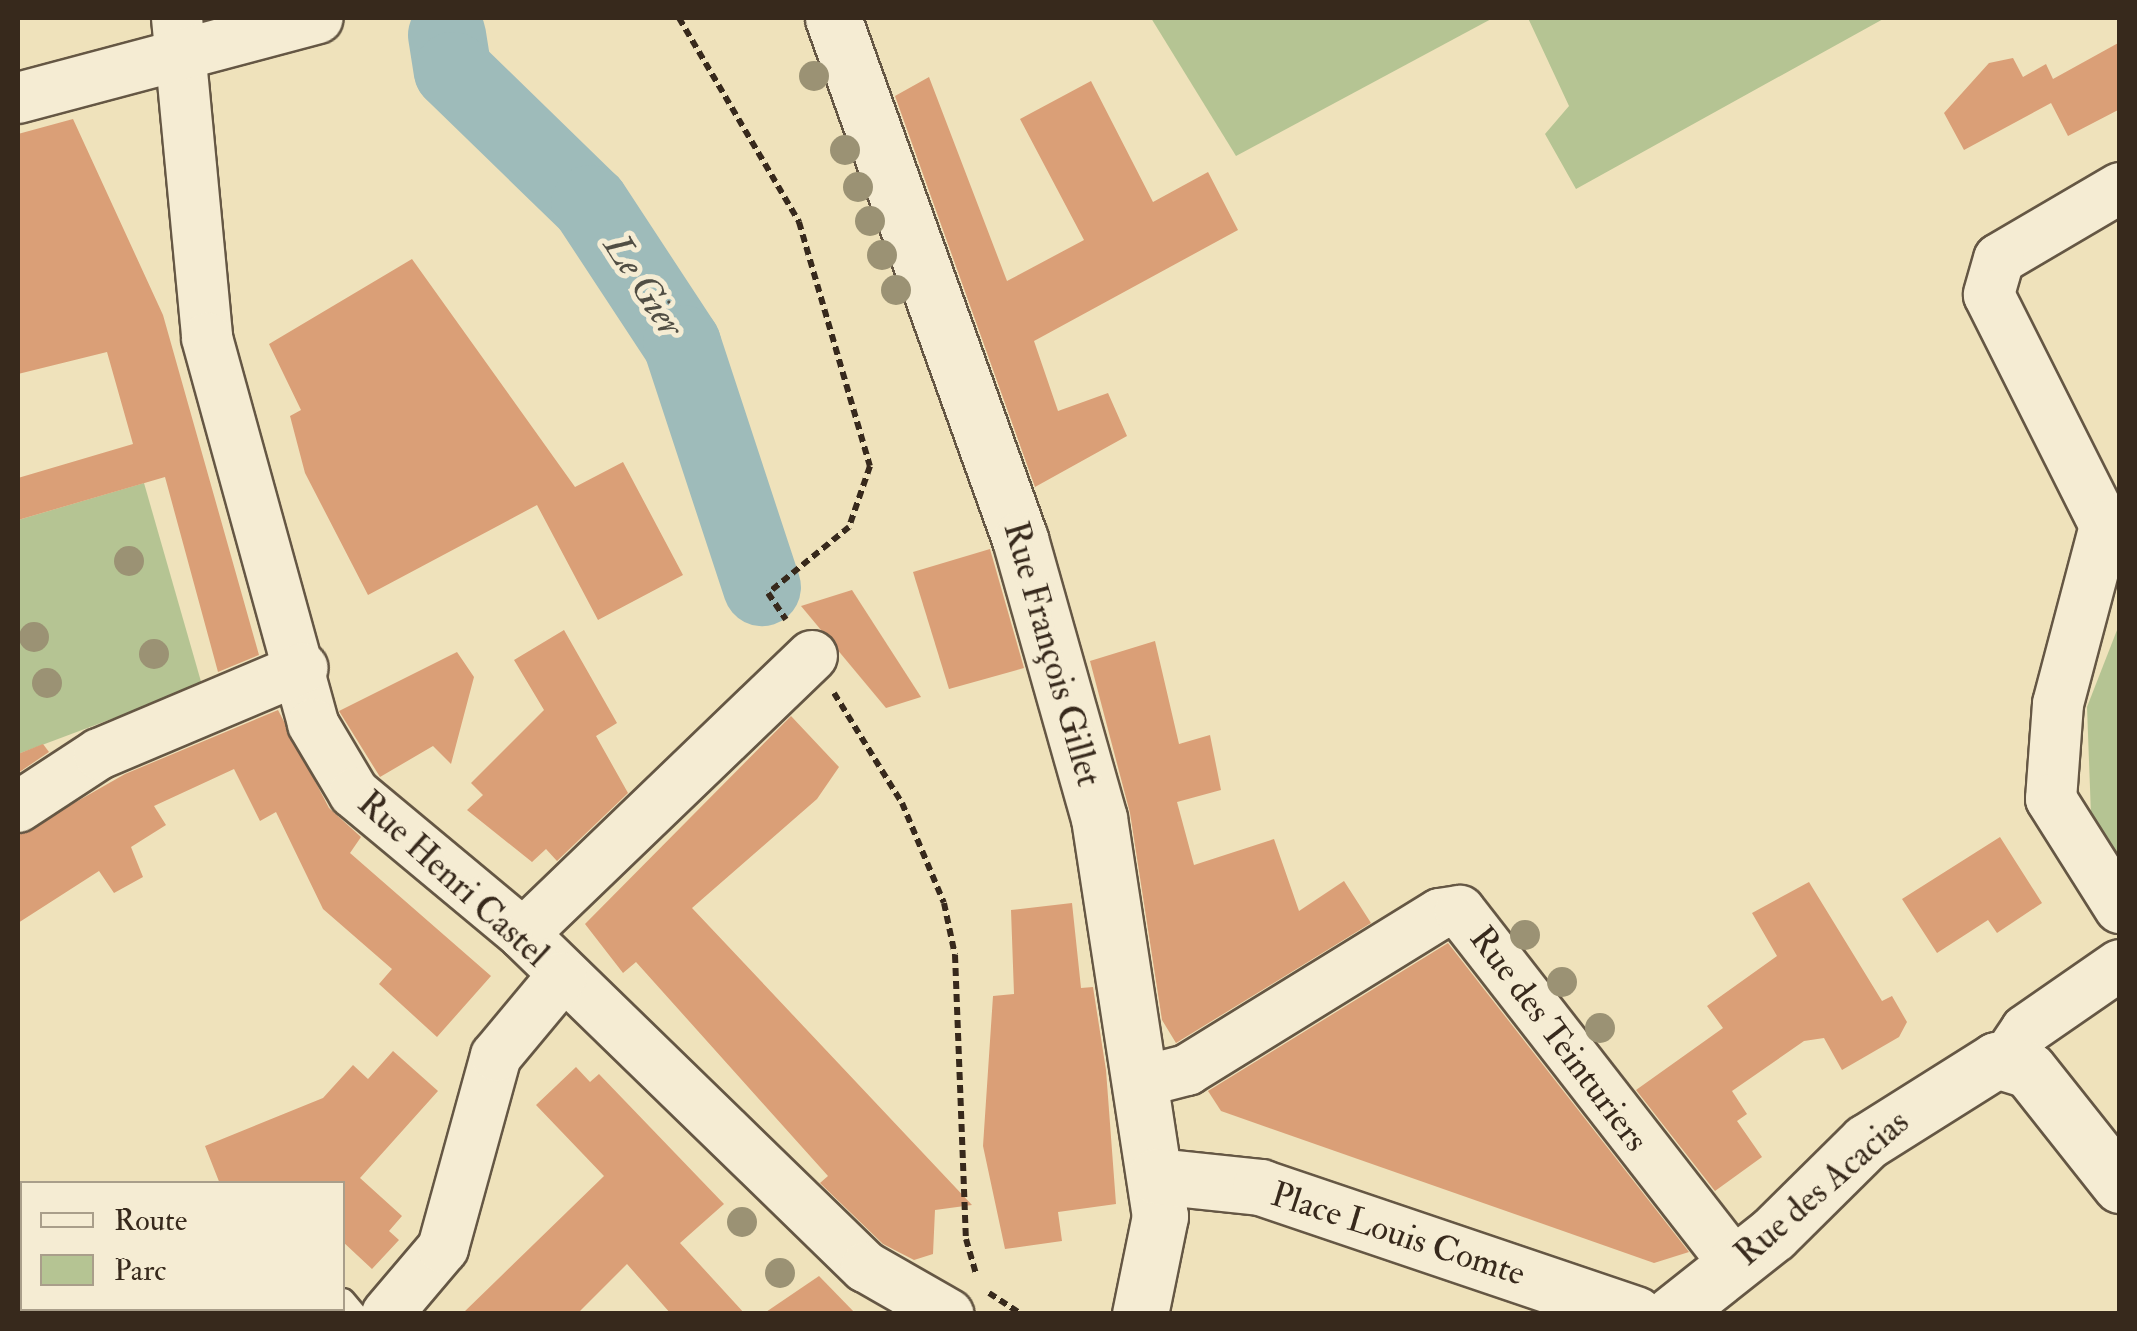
<!DOCTYPE html>
<meta charset="utf-8">
<style>
body{margin:0}
#map{position:relative;width:2137px;height:1331px;overflow:hidden;background:#efe2bb;font-family:"IM FELL Double Pica",serif}
div>[style]{position:absolute}
.green>*{inset:0;background:#b5c493}
.river>*{height:78px;margin:-39px;padding:0 39px;transform-origin:39px;border-radius:39px;background:#9ebbba}
.building>*{inset:0;background:#da9f77}
.path>*{height:6px;margin-top:-3px;transform-origin:0;background:repeating-linear-gradient(90deg,#37291c 0 8px,transparent 0 13px)}
.roads{filter:drop-shadow(2px 0 #655744) drop-shadow(-2px 0 #655744) drop-shadow(0 2px #655744) drop-shadow(0 -2px #655744)}
.lane>*{height:25px;margin:-12.5px;padding:0 12.5px;transform-origin:12.5px;border-radius:12.5px;background:#f5ecd3}
.street>*{height:50px;margin:-25px;padding:0 25px;transform-origin:25px;border-radius:25px;background:#f5ecd3}
.secondary>*{height:55px;margin:-27.5px;padding:0 27.5px;transform-origin:27.5px;border-radius:27.5px;background:#f5ecd3}
.trees>*{width:30px;height:30px;margin:-15px;border-radius:50%;background:#9b9274}
span{translate:-50% -50%;white-space:nowrap;text-align:center;line-height:1.15;-webkit-text-stroke:10px #f5ecd3;paint-order:stroke}
.street-label{font-size:35px;color:#37291c}
.water-label{font-size:38px;color:#514e44;font-style:italic}
.frame{position:absolute;inset:0;border:20px solid #37291c;pointer-events:none}
.legend{position:absolute;left:20px;top:1181px;width:325px;height:130px;box-sizing:border-box;background:#f5ecd3;border:2px solid #a99e8a;margin:0;padding:12px 18px;list-style:none;font-size:30px;color:#37291c}
.legend li{display:flex;align-items:center;gap:20px;height:50px}
.legend b{width:50px;border:2px solid #a99e8a}
</style>
<div id="map">
<div class="green">
<i style="clip-path:polygon(1151px 18px,1493px 18px,1236px 156px)"></i>
<i style="clip-path:polygon(1528px 18px,1885px 18px,1576px 189px,1545px 134px,1569px 106px)"></i>
<i style="clip-path:polygon(144px 483px,202px 685px,18px 754px,18px 520px)"></i>
<i style="clip-path:polygon(2119px 625px,2119px 856px,2092px 842px,2087px 707px)"></i>
</div>
<div class="river">
<i style="left:447px;top:35px;width:36px;rotate:81deg"></i>
<i style="left:453px;top:71px;width:191px;rotate:44.2deg"></i>
<i style="left:590px;top:204px;width:168px;rotate:56.7deg"></i>
<i style="left:682px;top:344px;width:256px;rotate:71.8deg"></i>
</div>
<div class="building">
<i style="clip-path:polygon(2120px 42px,2120px 109px,2068px 136px,2051px 103px,1964px 150px,1944px 113px,1989px 63px,2013px 58px,2023px 77px,2046px 64px,2053px 79px)"></i>
<i style="clip-path:polygon(929px 77px,1007px 281px,1084px 240px,1020px 119px,1091px 81px,1153px 202px,1208px 172px,1238px 230px,1034px 341px,1058px 411px,1108px 393px,1127px 436px,1035px 487px,895px 96px)"></i>
<i style="clip-path:polygon(73px 119px,163px 315px,259px 655px,218px 672px,165px 477px,18px 520px,18px 478px,133px 444px,107px 352px,18px 374px,18px 134px)"></i>
<i style="clip-path:polygon(412px 259px,575px 487px,623px 462px,683px 575px,598px 620px,537px 505px,368px 595px,305px 473px,290px 416px,301px 410px,269px 344px)"></i>
<i style="clip-path:polygon(990px 549px,1024px 668px,949px 689px,913px 572px)"></i>
<i style="clip-path:polygon(852px 590px,921px 697px,886px 708px,801px 606px)"></i>
<i style="clip-path:polygon(564px 630px,617px 723px,596px 736px,628px 793px,557px 861px,546px 849px,532px 862px,467px 810px,483px 795px,471px 783px,544px 710px,514px 660px)"></i>
<i style="clip-path:polygon(1155px 641px,1179px 744px,1210px 735px,1221px 790px,1177px 802px,1194px 865px,1274px 839px,1299px 911px,1344px 881px,1371px 923px,1176px 1043px,1162px 1020px,1130px 813px,1090px 661px)"></i>
<i style="clip-path:polygon(457px 652px,474px 677px,451px 764px,433px 746px,380px 777px,339px 711px)"></i>
<i style="clip-path:polygon(278px 710px,329px 808px,361px 837px,350px 853px,491px 976px,437px 1037px,379px 984px,392px 969px,323px 909px,276px 812px,260px 821px,234px 769px,154px 806px,166px 825px,131px 847px,143px 877px,114px 893px,99px 871px,18px 923px,18px 835px,125px 774px)"></i>
<i style="clip-path:polygon(791px 716px,839px 767px,817px 799px,692px 908px,972px 1205px,935px 1210px,933px 1254px,914px 1260px,883px 1244px,820px 1183px,828px 1176px,636px 962px,623px 973px,585px 924px)"></i>
<i style="clip-path:polygon(43px 744px,49px 752px,18px 773px,18px 754px)"></i>
<i style="clip-path:polygon(2000px 837px,2042px 903px,1997px 933px,1988px 920px,1937px 953px,1902px 899px)"></i>
<i style="clip-path:polygon(1809px 882px,1882px 1001px,1892px 996px,1907px 1022px,1899px 1037px,1842px 1070px,1824px 1038px,1804px 1041px,1732px 1091px,1747px 1114px,1737px 1121px,1762px 1157px,1715px 1191px,1636px 1090px,1723px 1028px,1707px 1006px,1777px 956px,1752px 913px)"></i>
<i style="clip-path:polygon(1072px 903px,1081px 988px,1093px 987px,1106px 1070px,1116px 1204px,1058px 1212px,1062px 1241px,1005px 1249px,983px 1146px,993px 996px,1014px 994px,1011px 910px)"></i>
<i style="clip-path:polygon(1448px 943px,1689px 1252px,1654px 1263px,1221px 1111px,1208px 1091px)"></i>
<i style="clip-path:polygon(393px 1051px,438px 1091px,360px 1178px,402px 1216px,389px 1231px,399px 1240px,372px 1269px,342px 1241px,342px 1184px,220px 1184px,205px 1146px,323px 1098px,353px 1065px,368px 1079px)"></i>
<i style="clip-path:polygon(576px 1067px,590px 1082px,599px 1074px,724px 1204px,680px 1243px,745px 1314px,671px 1314px,627px 1264px,577px 1314px,462px 1314px,604px 1176px,536px 1105px)"></i>
<i style="clip-path:polygon(819px 1276px,856px 1314px,763px 1314px)"></i>
</div>
<div class="path">
<i style="left:679px;top:18px;width:237px;rotate:59.5deg"></i>
<i style="left:799px;top:222px;width:254px;rotate:73.8deg"></i>
<i style="left:870px;top:466px;width:65px;rotate:109deg"></i>
<i style="left:849px;top:527px;width:104px;rotate:140.8deg"></i>
<i style="left:768px;top:593px;width:32px;rotate:56deg"></i>
<i style="left:834px;top:693px;width:129px;rotate:58.3deg"></i>
<i style="left:902px;top:803px;width:108px;rotate:67.2deg"></i>
<i style="left:944px;top:903px;width:53px;rotate:78.1deg"></i>
<i style="left:955px;top:955px;width:284px;rotate:87.8deg"></i>
<i style="left:966px;top:1239px;width:37px;rotate:74deg"></i>
<i style="left:989px;top:1293px;width:38px;rotate:33deg"></i>
</div>
<div class="roads">
<div class="lane">
<i style="left:342px;top:1301px;width:17px;rotate:50deg"></i>
</div>
<div class="street">
<i style="left:177px;top:18px;width:321px;rotate:84.6deg"></i>
<i style="left:207px;top:338px;width:400px;rotate:74.6deg"></i>
<i style="left:313px;top:724px;width:80px;rotate:59.3deg"></i>
<i style="left:354px;top:793px;width:220px;rotate:39.8deg"></i>
<i style="left:523px;top:934px;width:478px;rotate:44.2deg"></i>
<i style="left:866px;top:1267px;width:95px;rotate:29.8deg"></i>
<i style="left:18px;top:98px;width:310px;rotate:-14.9deg"></i>
<i style="left:2120px;top:188px;width:140px;rotate:149.6deg"></i>
<i style="left:1999px;top:259px;width:37px;rotate:106deg"></i>
<i style="left:1989px;top:295px;width:258px;rotate:63.3deg"></i>
<i style="left:2105px;top:526px;width:184px;rotate:104.8deg"></i>
<i style="left:2058px;top:704px;width:95px;rotate:94.2deg"></i>
<i style="left:2051px;top:799px;width:129px;rotate:57.7deg"></i>
<i style="left:18px;top:807px;width:97px;rotate:-33.2deg"></i>
<i style="left:99px;top:754px;width:221px;rotate:-22.9deg"></i>
<i style="left:523px;top:934px;width:401px;rotate:-43.9deg"></i>
<i style="left:2008px;top:1057px;width:32px;rotate:-56deg"></i>
<i style="left:2026px;top:1030px;width:114px;rotate:-34.7deg"></i>
<i style="left:1140px;top:1082px;width:49px;rotate:-14.3deg"></i>
<i style="left:1187px;top:1070px;width:297px;rotate:-31.7deg"></i>
<i style="left:1440px;top:914px;width:20px;rotate:-9deg"></i>
<i style="left:1460px;top:911px;width:449px;rotate:52.1deg"></i>
<i style="left:387px;top:1314px;width:87px;rotate:-49.7deg"></i>
<i style="left:443px;top:1248px;width:199px;rotate:-74.6deg"></i>
<i style="left:496px;top:1056px;width:102px;rotate:-50.2deg"></i>
</div>
<div class="secondary">
<i style="left:833px;top:18px;width:554px;rotate:70.26deg"></i>
<i style="left:1020px;top:539px;width:290px;rotate:74.2deg"></i>
<i style="left:1099px;top:818px;width:403px;rotate:81.3deg"></i>
<i style="left:1160px;top:1216px;width:100px;rotate:101.5deg"></i>
<i style="left:1156px;top:1176px;width:105px;rotate:6deg"></i>
<i style="left:1260px;top:1187px;width:396px;rotate:18.7deg"></i>
<i style="left:1672px;top:1314px;width:129px;rotate:-38.4deg"></i>
<i style="left:1773px;top:1234px;width:131px;rotate:-44.7deg"></i>
<i style="left:1866px;top:1142px;width:154px;rotate:-32.2deg"></i>
<i style="left:1996px;top:1060px;width:34px;rotate:17deg"></i>
<i style="left:2029px;top:1070px;width:147px;rotate:51.6deg"></i>
</div>
</div>
<div class="trees">
<i style="left:814px;top:76px"></i>
<i style="left:845px;top:150px"></i>
<i style="left:858px;top:187px"></i>
<i style="left:870px;top:221px"></i>
<i style="left:882px;top:255px"></i>
<i style="left:896px;top:290px"></i>
<i style="left:129px;top:561px"></i>
<i style="left:34px;top:637px"></i>
<i style="left:154px;top:654px"></i>
<i style="left:47px;top:683px"></i>
<i style="left:1525px;top:935px"></i>
<i style="left:1562px;top:982px"></i>
<i style="left:1600px;top:1028px"></i>
<i style="left:742px;top:1222px"></i>
<i style="left:780px;top:1273px"></i>
</div>
<div class="street-label">
<span style="left:1052px;top:654px;rotate:74deg">Rue François Gillet</span>
<span style="left:453px;top:879px;rotate:42deg">Rue Henri Castel</span>
<span style="left:1559px;top:1039px;rotate:53deg">Rue des Teinturiers</span>
<span style="left:1822px;top:1188px;rotate:-41deg">Rue des Acacias</span>
<span style="left:1398px;top:1234px;rotate:18deg">Place Louis Comte</span>
</div>
<div class="water-label">
<span style="left:643px;top:286px;rotate:57deg">Le Gier</span>
</div>
<div class="frame"></div>
<ul class="legend">
<li><b style="height:12px;background:#f5ecd3"></b>Route</li>
<li><b style="height:28px;background:#b5c493"></b>Parc</li>
</ul>
</div>
